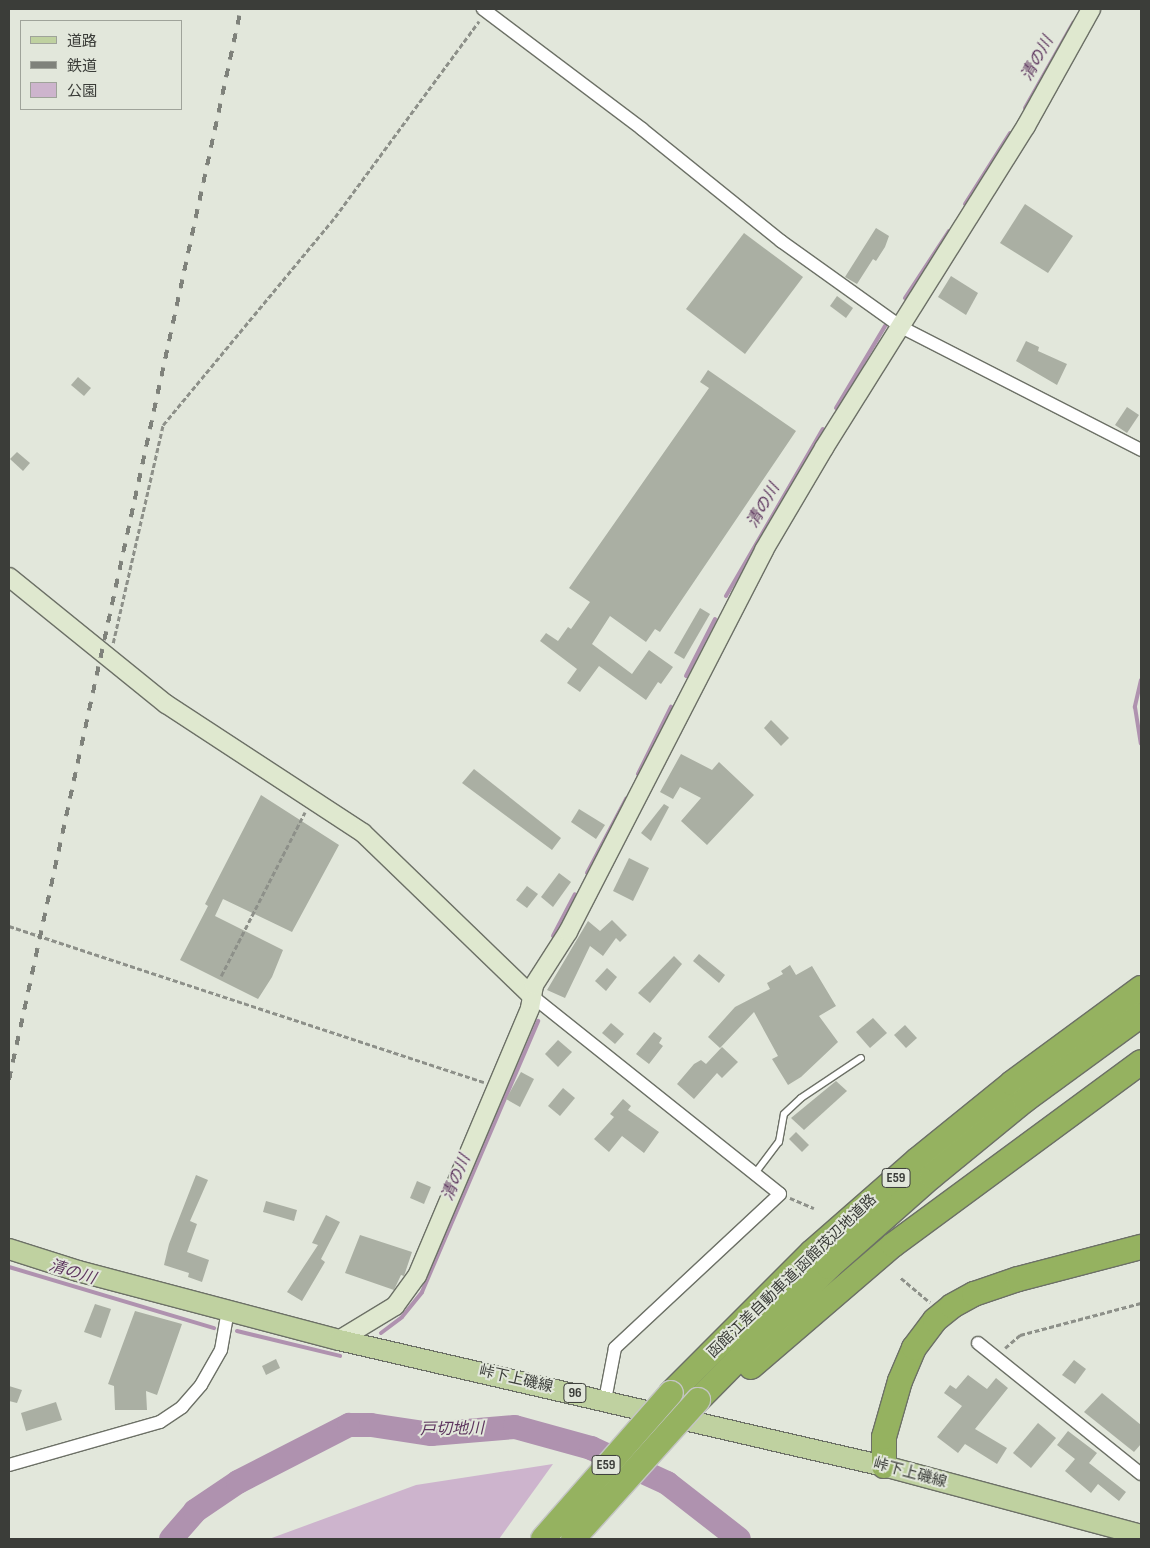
<!DOCTYPE html>
<meta charset="utf-8">
<style>
body{margin:0}
#map{position:relative;width:1150px;height:1548px;overflow:hidden;background:#e2e7db;font-family:"Sofia Sans Condensed","Noto Sans JP",sans-serif}
div>[style]{position:absolute}
.green>*{inset:0;background:#cdb4cd}
.stream>*{height:4px;margin:-2px;padding:0 2px;transform-origin:2px;border-radius:2px;background:#af92af}
.river>*{height:24px;margin:-12px;padding:0 12px;transform-origin:12px;border-radius:12px;background:#af92af}
.building>*{inset:0;background:#aaafa3}
.path>*{height:2.5px;margin-top:-1.25px;transform-origin:0;background:repeating-linear-gradient(90deg,#8d9089 0 5px,transparent 0 7.5px)}
.roads{filter:drop-shadow(1px 0 #6c7066) drop-shadow(-1px 0 #6c7066) drop-shadow(0 1px #6c7066) drop-shadow(0 -1px #6c7066)}
.lane>*{height:6px;margin:-3px;padding:0 3px;transform-origin:3px;border-radius:3px;background:#fff}
.street>*{height:12px;margin:-6px;padding:0 6px;transform-origin:6px;border-radius:6px;background:#fff}
.secondary>*{height:18px;margin:-9px;padding:0 9px;transform-origin:9px;border-radius:9px;background:#dfe8cf}
.primary>*{height:20px;margin:-10px;padding:0 10px;transform-origin:10px;border-radius:10px;background:#bfd1a0}
.highway>*{height:24px;margin:-12px;padding:0 12px;transform-origin:12px;border-radius:12px;background:#95b260}
.rail>*{height:4px;margin-top:-2px;transform-origin:0;background:repeating-linear-gradient(90deg,#7f827b 0 9px,transparent 0 18px)}
.bridges{filter:drop-shadow(1px 0 #c4c5c4) drop-shadow(-1px 0 #c4c5c4) drop-shadow(0 1px #c4c5c4) drop-shadow(0 -1px #c4c5c4)}
.highway-bridge>*{height:24px;margin:-12px;padding:0 12px;transform-origin:12px;border-radius:12px;background:#95b260}
span{translate:-50% -50%;white-space:nowrap;text-align:center;line-height:1.15;-webkit-text-stroke:4px #e2e7db;paint-order:stroke}
.shield-label span{padding:1px 4px;background:#e2e7db;border:1px solid;border-radius:4px;-webkit-text-stroke-width:0}
.shield-label{font-size:14px;color:#3b3d39;font-weight:700}
.street-label{font-size:15px;color:#3b3d39}
.water-label{font-size:16px;color:#5d355e;font-style:italic}
.frame{position:absolute;inset:0;border:10px solid #3b3d39;pointer-events:none}
.legend{position:absolute;left:20px;top:20px;width:162px;height:90px;box-sizing:border-box;background:#e2e7db;border:1px solid #9fa39a;margin:0;padding:6px 9px;list-style:none;font-size:15px;color:#3b3d39}
.legend li{display:flex;align-items:center;gap:10px;height:25px}
.legend b{width:25px;border:1px solid #9fa39a}
</style>
<div id="map">
<div class="green">
<i style="clip-path:polygon(553px 1464px,499px 1539px,269px 1539px,416px 1485px)"></i>
</div>
<div class="stream">
<i style="left:1025px;top:108px;width:98px;rotate:-60.5deg"></i>
<i style="left:965px;top:204px;width:84px;rotate:-57.6deg"></i>
<i style="left:905px;top:298px;width:80px;rotate:-56.7deg"></i>
<i style="left:836px;top:408px;width:96px;rotate:-59.1deg"></i>
<i style="left:726px;top:596px;width:193px;rotate:-59.9deg"></i>
<i style="left:686px;top:676px;width:64px;rotate:-63deg"></i>
<i style="left:1141px;top:680px;width:28px;rotate:103deg"></i>
<i style="left:1135px;top:707px;width:37px;rotate:81deg"></i>
<i style="left:638px;top:774px;width:75px;rotate:-63.8deg"></i>
<i style="left:587px;top:873px;width:84px;rotate:-62.2deg"></i>
<i style="left:553px;top:936px;width:47px;rotate:-62.4deg"></i>
<i style="left:9px;top:1267px;width:214px;rotate:16.6deg"></i>
<i style="left:237px;top:1331px;width:106px;rotate:13.6deg"></i>
<i style="left:381px;top:1333px;width:26px;rotate:-37deg"></i>
<i style="left:402px;top:1317px;width:32px;rotate:-51deg"></i>
<i style="left:422px;top:1292px;width:295px;rotate:-66.8deg"></i>
</div>
<div class="river">
<i style="left:171px;top:1539px;width:37px;rotate:-49deg"></i>
<i style="left:195px;top:1511px;width:52px;rotate:-34deg"></i>
<i style="left:238px;top:1482px;width:125px;rotate:-27.2deg"></i>
<i style="left:349px;top:1425px;width:22px"></i>
<i style="left:371px;top:1425px;width:61px;rotate:8.5deg"></i>
<i style="left:431px;top:1434px;width:84px;rotate:-4.8deg"></i>
<i style="left:515px;top:1427px;width:79px;rotate:15.4deg"></i>
<i style="left:591px;top:1448px;width:84px;rotate:24.7deg"></i>
<i style="left:667px;top:1483px;width:91px;rotate:37.9deg"></i>
</div>
<div class="building">
<i style="clip-path:polygon(1025px 204px,1073px 236px,1048px 273px,1000px 243px)"></i>
<i style="clip-path:polygon(876px 228px,889px 236px,885px 247px,876px 261px,873px 259px,857px 284px,845px 277px)"></i>
<i style="clip-path:polygon(744px 233px,803px 277px,745px 354px,686px 309px)"></i>
<i style="clip-path:polygon(951px 276px,978px 293px,966px 315px,938px 297px)"></i>
<i style="clip-path:polygon(837px 296px,853px 308px,846px 318px,830px 306px)"></i>
<i style="clip-path:polygon(1026px 341px,1039px 347px,1038px 351px,1067px 364px,1057px 385px,1016px 361px)"></i>
<i style="clip-path:polygon(708px 370px,796px 431px,660px 632px,655px 629px,646px 642px,610px 616px,592px 644px,632px 674px,649px 650px,673px 667px,661px 684px,658px 682px,646px 700px,599px 666px,580px 692px,567px 683px,577px 669px,540px 641px,546px 633px,558px 641px,568px 627px,571px 629px,590px 602px,569px 588px,709px 388px,700px 382px)"></i>
<i style="clip-path:polygon(78px 377px,91px 388px,84px 396px,71px 385px)"></i>
<i style="clip-path:polygon(1127px 407px,1139px 415px,1127px 433px,1115px 425px)"></i>
<i style="clip-path:polygon(17px 452px,30px 463px,23px 471px,10px 459px)"></i>
<i style="clip-path:polygon(700px 608px,710px 614px,684px 659px,674px 653px)"></i>
<i style="clip-path:polygon(771px 720px,789px 738px,781px 746px,764px 728px)"></i>
<i style="clip-path:polygon(681px 754px,712px 770px,719px 762px,754px 795px,707px 845px,681px 821px,701px 798px,680px 787px,673px 799px,660px 792px)"></i>
<i style="clip-path:polygon(474px 769px,561px 838px,552px 850px,462px 783px)"></i>
<i style="clip-path:polygon(261px 795px,339px 845px,292px 932px,223px 899px,215px 916px,283px 950px,272px 977px,258px 999px,180px 960px,208px 906px,205px 904px)"></i>
<i style="clip-path:polygon(664px 804px,669px 807px,651px 841px,641px 833px)"></i>
<i style="clip-path:polygon(579px 809px,605px 825px,596px 839px,571px 822px)"></i>
<i style="clip-path:polygon(629px 858px,649px 868px,633px 901px,613px 891px)"></i>
<i style="clip-path:polygon(559px 873px,571px 882px,553px 907px,541px 897px)"></i>
<i style="clip-path:polygon(527px 886px,538px 894px,527px 908px,516px 900px)"></i>
<i style="clip-path:polygon(612px 920px,627px 935px,620px 942px,616px 938px,603px 956px,590px 946px,565px 998px,547px 990px,588px 921px,600px 931px)"></i>
<i style="clip-path:polygon(699px 954px,725px 975px,719px 983px,693px 961px)"></i>
<i style="clip-path:polygon(674px 956px,682px 964px,650px 1003px,638px 993px)"></i>
<i style="clip-path:polygon(790px 965px,796px 975px,812px 966px,836px 1006px,819px 1016px,838px 1042px,801px 1077px,788px 1085px,772px 1059px,778px 1056px,754px 1012px,720px 1048px,708px 1037px,735px 1007px,770px 989px,767px 983px,783px 974px,781px 971px)"></i>
<i style="clip-path:polygon(607px 968px,617px 977px,606px 991px,595px 981px)"></i>
<i style="clip-path:polygon(873px 1018px,887px 1033px,870px 1048px,856px 1032px)"></i>
<i style="clip-path:polygon(611px 1023px,624px 1034px,615px 1044px,602px 1033px)"></i>
<i style="clip-path:polygon(905px 1025px,917px 1038px,906px 1048px,894px 1035px)"></i>
<i style="clip-path:polygon(654px 1032px,662px 1038px,659px 1043px,663px 1046px,649px 1064px,636px 1054px)"></i>
<i style="clip-path:polygon(558px 1040px,572px 1052px,558px 1067px,545px 1054px)"></i>
<i style="clip-path:polygon(722px 1047px,738px 1062px,722px 1078px,717px 1073px,694px 1099px,677px 1084px,694px 1064px,701px 1060px,706px 1064px)"></i>
<i style="clip-path:polygon(521px 1072px,534px 1079px,520px 1107px,506px 1099px)"></i>
<i style="clip-path:polygon(836px 1081px,847px 1091px,804px 1130px,791px 1118px)"></i>
<i style="clip-path:polygon(563px 1088px,575px 1098px,560px 1116px,548px 1106px)"></i>
<i style="clip-path:polygon(623px 1099px,631px 1106px,628px 1110px,659px 1132px,644px 1153px,622px 1136px,609px 1152px,594px 1139px,614px 1117px,610px 1114px)"></i>
<i style="clip-path:polygon(796px 1132px,809px 1145px,802px 1152px,789px 1139px)"></i>
<i style="clip-path:polygon(196px 1175px,208px 1180px,190px 1221px,197px 1224px,187px 1252px,209px 1260px,202px 1282px,188px 1277px,189px 1273px,164px 1265px,169px 1244px)"></i>
<i style="clip-path:polygon(417px 1181px,431px 1187px,424px 1204px,410px 1198px)"></i>
<i style="clip-path:polygon(266px 1201px,297px 1210px,294px 1221px,263px 1212px)"></i>
<i style="clip-path:polygon(326px 1215px,340px 1222px,321px 1259px,325px 1262px,302px 1301px,287px 1292px,318px 1245px,312px 1243px)"></i>
<i style="clip-path:polygon(360px 1235px,412px 1252px,404px 1276px,401px 1275px,394px 1290px,345px 1273px)"></i>
<i style="clip-path:polygon(95px 1304px,111px 1309px,101px 1338px,84px 1332px)"></i>
<i style="clip-path:polygon(135px 1311px,182px 1324px,157px 1395px,146px 1391px,147px 1410px,115px 1410px,114px 1386px,108px 1384px)"></i>
<i style="clip-path:polygon(276px 1359px,280px 1368px,266px 1375px,262px 1366px)"></i>
<i style="clip-path:polygon(1074px 1360px,1086px 1369px,1075px 1384px,1062px 1375px)"></i>
<i style="clip-path:polygon(968px 1375px,987px 1389px,996px 1378px,1008px 1388px,975px 1429px,1007px 1448px,997px 1464px,965px 1444px,958px 1453px,937px 1437px,962px 1406px,944px 1393px,950px 1385px,956px 1389px)"></i>
<i style="clip-path:polygon(9px 1386px,22px 1390px,17px 1403px,9px 1401px)"></i>
<i style="clip-path:polygon(1102px 1393px,1141px 1425px,1141px 1444px,1134px 1452px,1084px 1412px)"></i>
<i style="clip-path:polygon(56px 1402px,62px 1420px,26px 1431px,21px 1413px)"></i>
<i style="clip-path:polygon(1038px 1423px,1056px 1438px,1031px 1468px,1013px 1453px)"></i>
<i style="clip-path:polygon(1068px 1431px,1097px 1453px,1089px 1463px,1126px 1492px,1119px 1501px,1098px 1484px,1091px 1493px,1065px 1471px,1075px 1459px,1057px 1445px)"></i>
</div>
<div class="path">
<i style="left:113px;top:643px;width:224px;rotate:-77.1deg"></i>
<i style="left:163px;top:425px;width:270px;rotate:-50.4deg"></i>
<i style="left:335px;top:217px;width:243px;rotate:-53.7deg"></i>
<i style="left:9px;top:926px;width:500px;rotate:18.2deg"></i>
<i style="left:221px;top:976px;width:184px;rotate:-62.9deg"></i>
<i style="left:790px;top:1198px;width:26px;rotate:23deg"></i>
<i style="left:901px;top:1278px;width:38px;rotate:40deg"></i>
<i style="left:1005px;top:1348px;width:20px;rotate:-41deg"></i>
<i style="left:1020px;top:1335px;width:125px;rotate:-14.8deg"></i>
</div>
<div class="roads">
<div class="lane">
<i style="left:756px;top:1172px;width:38px;rotate:-53deg"></i>
<i style="left:779px;top:1142px;width:28px;rotate:-80deg"></i>
<i style="left:784px;top:1114px;width:23px;rotate:-43deg"></i>
<i style="left:801px;top:1098px;width:72px;rotate:-33.7deg"></i>
</div>
<div class="street">
<i style="left:483px;top:9px;width:199px;rotate:37deg"></i>
<i style="left:642px;top:129px;width:179px;rotate:38.9deg"></i>
<i style="left:781px;top:241px;width:148px;rotate:35.6deg"></i>
<i style="left:901px;top:327px;width:270px;rotate:27.1deg"></i>
<i style="left:532px;top:996px;width:317px;rotate:38.6deg"></i>
<i style="left:780px;top:1194px;width:226px;rotate:137deg"></i>
<i style="left:615px;top:1348px;width:53px;rotate:100.9deg"></i>
<i style="left:978px;top:1343px;width:209px;rotate:38.8deg"></i>
<i style="left:9px;top:1465px;width:157px;rotate:-15.9deg"></i>
<i style="left:160px;top:1422px;width:27px;rotate:-34deg"></i>
<i style="left:182px;top:1407px;width:29px;rotate:-49deg"></i>
<i style="left:201px;top:1385px;width:40px;rotate:-60.3deg"></i>
<i style="left:221px;top:1350px;width:40px;rotate:-80deg"></i>
</div>
<div class="secondary">
<i style="left:9px;top:577px;width:202px;rotate:39deg"></i>
<i style="left:166px;top:704px;width:235px;rotate:33.2deg"></i>
<i style="left:363px;top:833px;width:235px;rotate:44deg"></i>
<i style="left:339px;top:1340px;width:66px;rotate:-31.3deg"></i>
<i style="left:395px;top:1306px;width:37px;rotate:-54deg"></i>
<i style="left:417px;top:1276px;width:291px;rotate:-67.1deg"></i>
<i style="left:530px;top:1008px;width:23px;rotate:-80deg"></i>
<i style="left:534px;top:985px;width:63px;rotate:-57.3deg"></i>
<i style="left:568px;top:932px;width:429px;rotate:-62.8deg"></i>
<i style="left:764px;top:550px;width:118px;rotate:-59.5deg"></i>
<i style="left:824px;top:448px;width:380px;rotate:-57.9deg"></i>
<i style="left:1026px;top:126px;width:134px;rotate:-60.9deg"></i>
</div>
<div class="primary">
<i style="left:9px;top:1249px;width:72px;rotate:17.7deg"></i>
<i style="left:78px;top:1271px;width:270px;rotate:14.8deg"></i>
<i style="left:339px;top:1340px;width:559px;rotate:13.02deg"></i>
<i style="left:884px;top:1466px;width:266px;rotate:15deg"></i>
</div>
<div class="highway">
<i style="left:751px;top:1367px;width:187px;rotate:-40.7deg"></i>
<i style="left:893px;top:1245px;width:308px;rotate:-36.4deg"></i>
<i style="left:671px;top:1393px;width:199px;rotate:-45deg"></i>
<i style="left:812px;top:1252px;width:140px;rotate:-41.2deg"></i>
<i style="left:917px;top:1160px;width:122px;rotate:-39deg"></i>
<i style="left:1012px;top:1083px;width:160px;rotate:-36.4deg"></i>
<i style="left:698px;top:1400px;width:187px;rotate:-45.4deg"></i>
<i style="left:829px;top:1267px;width:137px;rotate:-41.5deg"></i>
<i style="left:932px;top:1176px;width:120px;rotate:-39.3deg"></i>
<i style="left:1025px;top:1100px;width:144px;rotate:-36.2deg"></i>
<i style="left:884px;top:1466px;width:29px;rotate:-90deg"></i>
<i style="left:884px;top:1437px;width:58px;rotate:-74.1deg"></i>
<i style="left:900px;top:1381px;width:36px;rotate:-67deg"></i>
<i style="left:914px;top:1348px;width:35px;rotate:-53deg"></i>
<i style="left:935px;top:1320px;width:22px;rotate:-39deg"></i>
<i style="left:952px;top:1306px;width:25px;rotate:-29deg"></i>
<i style="left:974px;top:1294px;width:46px;rotate:-18.8deg"></i>
<i style="left:1018px;top:1279px;width:127px;rotate:-14.6deg"></i>
</div>
</div>
<div class="rail">
<i style="left:9px;top:1080px;width:1096px;rotate:-77.78deg"></i>
</div>
<div class="bridges">
<div class="highway-bridge">
<i style="left:543px;top:1539px;width:194px;rotate:-48.8deg"></i>
<i style="left:573px;top:1539px;width:187px;rotate:-48deg"></i>
</div>
</div>
<div class="shield-label">
<span style="left:896px;top:1178px">E59</span>
<span style="left:575px;top:1393px">96</span>
<span style="left:606px;top:1465px">E59</span>
</div>
<div class="street-label">
<span style="left:792px;top:1276px;rotate:-44deg">函館江差自動車道;函館茂辺地道路</span>
<span style="left:516px;top:1379px;rotate:13deg">峠下上磯線</span>
<span style="left:910px;top:1473px;rotate:15deg">峠下上磯線</span>
</div>
<div class="water-label">
<span style="left:1038px;top:59px;rotate:-61deg">清の川</span>
<span style="left:764px;top:506px;rotate:-60deg">清の川</span>
<span style="left:457px;top:1178px;rotate:-67deg">清の川</span>
<span style="left:72px;top:1273px;rotate:17deg">清の川</span>
<span style="left:452px;top:1430px;rotate:-1deg">戸切地川</span>
</div>
<div class="frame"></div>
<ul class="legend">
<li><b style="height:6px;background:#bfd1a0"></b>道路</li>
<li><b style="height:6px;background:#7f827b"></b>鉄道</li>
<li><b style="height:14px;background:#cdb4cd"></b>公園</li>
</ul>
</div>
